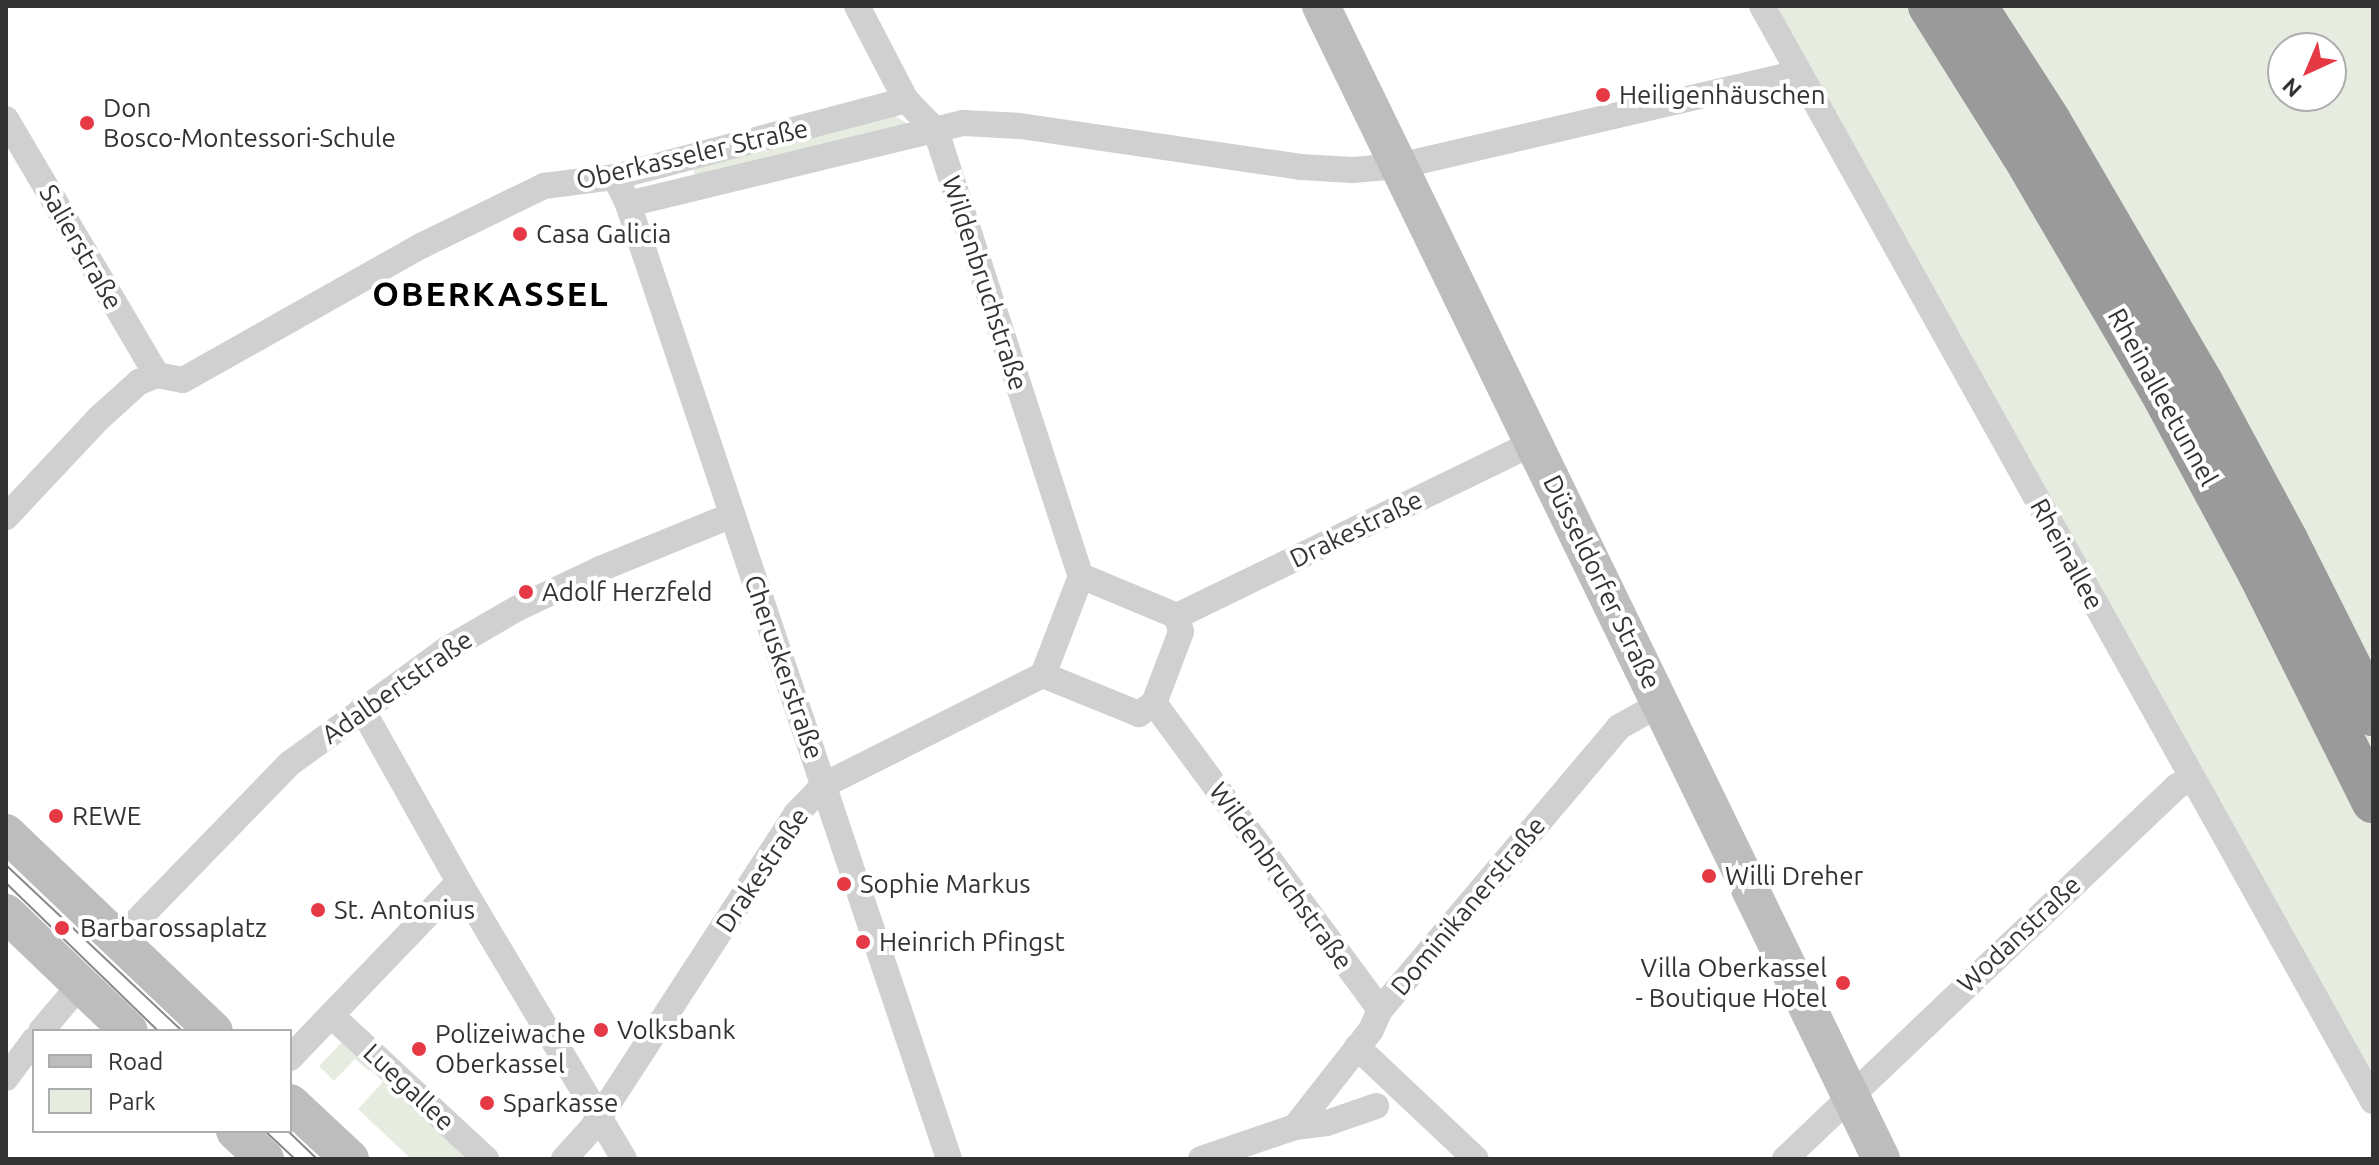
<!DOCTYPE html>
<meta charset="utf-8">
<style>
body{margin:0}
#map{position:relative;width:2379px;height:1165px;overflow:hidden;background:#fff;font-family:Ubuntu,sans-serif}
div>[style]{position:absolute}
.green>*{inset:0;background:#e6ecdf}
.street>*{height:26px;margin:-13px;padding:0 13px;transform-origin:13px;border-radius:13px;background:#d0d0d0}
.secondary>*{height:38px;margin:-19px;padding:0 19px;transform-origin:19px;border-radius:19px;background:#bdbdbd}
.highway>*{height:44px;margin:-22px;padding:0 22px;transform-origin:22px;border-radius:22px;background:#9a9a9a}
.tram>*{height:2px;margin:-1px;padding:0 1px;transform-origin:1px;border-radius:1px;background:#888}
.dots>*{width:22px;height:22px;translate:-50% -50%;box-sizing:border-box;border:4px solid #fff;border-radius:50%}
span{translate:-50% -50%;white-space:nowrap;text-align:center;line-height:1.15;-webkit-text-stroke:8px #fff;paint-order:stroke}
.poi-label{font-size:26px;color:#333}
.left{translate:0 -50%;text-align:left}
.right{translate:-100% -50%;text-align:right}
.street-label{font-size:26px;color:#333}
.district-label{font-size:34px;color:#000;font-weight:700;letter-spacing:2px}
.frame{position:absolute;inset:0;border:8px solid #333;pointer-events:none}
.legend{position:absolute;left:32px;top:1029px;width:260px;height:104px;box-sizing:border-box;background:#fff;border:2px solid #adadad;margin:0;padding:10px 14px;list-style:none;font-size:24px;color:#333}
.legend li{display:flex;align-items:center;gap:16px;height:40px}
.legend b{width:40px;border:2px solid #adadad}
.north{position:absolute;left:2267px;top:32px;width:80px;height:80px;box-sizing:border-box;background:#fff;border:2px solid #adadad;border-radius:50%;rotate:224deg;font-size:22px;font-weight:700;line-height:32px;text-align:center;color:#333}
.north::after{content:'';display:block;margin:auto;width:28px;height:36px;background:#e63946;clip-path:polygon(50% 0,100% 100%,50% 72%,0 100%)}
</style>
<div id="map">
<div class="green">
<i style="clip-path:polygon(evenodd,1773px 6px,2373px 6px,2373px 1085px,1773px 6px,2283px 48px,2331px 48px,2331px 96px,2283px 96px,2283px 48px)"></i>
<i style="clip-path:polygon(895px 116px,908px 124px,696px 180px,693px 167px)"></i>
<i style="clip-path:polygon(347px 1037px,376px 1064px,369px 1071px,355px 1059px,334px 1081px,319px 1066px)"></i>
<i style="clip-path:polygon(390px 1074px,479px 1159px,411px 1159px,358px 1109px)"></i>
</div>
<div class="street">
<i style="left:857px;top:6px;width:106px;rotate:62.5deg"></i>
<i style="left:906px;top:100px;width:43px;rotate:45.9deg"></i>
<i style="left:936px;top:131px;width:468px;rotate:72deg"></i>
<i style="left:1762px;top:6px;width:1254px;rotate:60.84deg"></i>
<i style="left:6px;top:119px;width:297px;rotate:59.5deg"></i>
<i style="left:615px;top:177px;width:30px;rotate:64deg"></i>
<i style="left:628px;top:204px;width:1008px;rotate:71.42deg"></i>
<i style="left:628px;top:204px;width:345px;rotate:-13.6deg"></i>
<i style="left:963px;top:123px;width:57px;rotate:3deg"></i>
<i style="left:1020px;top:126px;width:283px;rotate:8.3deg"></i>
<i style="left:1300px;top:167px;width:53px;rotate:3.2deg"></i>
<i style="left:1353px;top:170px;width:46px;rotate:-5deg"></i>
<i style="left:1399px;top:166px;width:411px;rotate:-13.1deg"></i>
<i style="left:6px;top:517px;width:134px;rotate:-46.8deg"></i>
<i style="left:98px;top:419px;width:55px;rotate:-42.1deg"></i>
<i style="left:139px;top:382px;width:19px;rotate:-21deg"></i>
<i style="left:157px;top:375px;width:26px;rotate:11deg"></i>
<i style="left:183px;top:380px;width:275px;rotate:-29.4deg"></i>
<i style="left:423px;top:245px;width:135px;rotate:-26deg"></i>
<i style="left:544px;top:186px;width:72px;rotate:-7.2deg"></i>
<i style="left:615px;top:177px;width:301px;rotate:-14.8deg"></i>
<i style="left:1081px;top:576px;width:104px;rotate:22.6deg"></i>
<i style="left:1177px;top:616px;width:16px;rotate:76deg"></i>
<i style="left:1181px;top:632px;width:76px;rotate:110.8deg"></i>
<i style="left:1154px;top:703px;width:19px;rotate:144deg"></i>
<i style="left:1139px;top:714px;width:104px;rotate:-157.9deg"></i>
<i style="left:1043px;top:675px;width:106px;rotate:-69deg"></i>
<i style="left:1177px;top:616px;width:397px;rotate:-25.9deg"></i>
<i style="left:1154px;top:703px;width:381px;rotate:53.6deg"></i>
<i style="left:362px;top:709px;width:198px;rotate:60.7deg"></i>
<i style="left:459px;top:882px;width:322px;rotate:59.2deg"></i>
<i style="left:118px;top:940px;width:245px;rotate:-45.8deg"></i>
<i style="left:289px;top:764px;width:195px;rotate:-36deg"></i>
<i style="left:447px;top:649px;width:82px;rotate:-30deg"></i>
<i style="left:518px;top:608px;width:91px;rotate:-25.4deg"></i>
<i style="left:600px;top:569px;width:143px;rotate:-22.2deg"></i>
<i style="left:331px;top:1015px;width:212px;rotate:42.9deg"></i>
<i style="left:41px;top:1031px;width:60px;rotate:-49.7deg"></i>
<i style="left:1357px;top:1047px;width:163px;rotate:43.3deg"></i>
<i style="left:290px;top:1058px;width:244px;rotate:-46.2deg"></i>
<i style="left:6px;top:1078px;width:47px;rotate:-53.6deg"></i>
<i style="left:1295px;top:1127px;width:32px;rotate:-7deg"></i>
<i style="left:1327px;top:1123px;width:52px;rotate:-19.1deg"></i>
<i style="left:564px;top:1159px;width:43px;rotate:-47.8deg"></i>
<i style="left:593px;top:1127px;width:373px;rotate:-57deg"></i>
<i style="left:796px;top:814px;width:40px;rotate:-46deg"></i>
<i style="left:824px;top:785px;width:245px;rotate:-26.7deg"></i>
<i style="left:1201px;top:1159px;width:99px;rotate:-18.8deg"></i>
<i style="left:1295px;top:1127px;width:123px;rotate:-51.9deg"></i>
<i style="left:1371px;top:1030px;width:22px;rotate:-66deg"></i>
<i style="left:1380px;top:1010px;width:370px;rotate:-49.8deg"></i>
<i style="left:1619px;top:727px;width:47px;rotate:-29.3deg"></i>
<i style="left:1785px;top:1159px;width:540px;rotate:-43.57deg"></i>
<i style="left:2176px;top:787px;width:19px;rotate:-32deg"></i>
</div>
<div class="secondary">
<i style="left:1321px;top:6px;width:1282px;rotate:64.09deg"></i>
<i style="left:6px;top:833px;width:287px;rotate:43.6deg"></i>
<i style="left:6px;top:913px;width:170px;rotate:43.8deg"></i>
<i style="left:290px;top:1103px;width:82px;rotate:43deg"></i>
<i style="left:235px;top:1131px;width:41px;rotate:43deg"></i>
</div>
<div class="highway">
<i style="left:1930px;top:6px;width:175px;rotate:57.9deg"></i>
<i style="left:2023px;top:154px;width:273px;rotate:59.7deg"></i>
<i style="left:2161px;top:390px;width:209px;rotate:61.7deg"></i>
<i style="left:2260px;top:574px;width:254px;rotate:63.5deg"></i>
<i style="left:1975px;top:6px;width:137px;rotate:57.2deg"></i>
<i style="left:2049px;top:121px;width:304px;rotate:59.8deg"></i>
<i style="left:2202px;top:384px;width:177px;rotate:61.7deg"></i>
<i style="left:2286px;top:540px;width:195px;rotate:63.4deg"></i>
</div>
<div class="tram">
<i style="left:6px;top:865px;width:242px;rotate:43.3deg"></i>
<i style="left:6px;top:883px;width:212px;rotate:44.2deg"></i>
<i style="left:265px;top:1131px;width:41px;rotate:43deg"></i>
<i style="left:288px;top:1131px;width:40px;rotate:44deg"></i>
</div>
<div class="dots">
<i style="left:1603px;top:95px;background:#e63946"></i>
<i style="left:87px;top:123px;background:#e63946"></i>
<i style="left:520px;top:234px;background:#e63946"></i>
<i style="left:526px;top:592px;background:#e63946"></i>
<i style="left:56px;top:816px;background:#e63946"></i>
<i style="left:1709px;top:876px;background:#e63946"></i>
<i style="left:844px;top:884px;background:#e63946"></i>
<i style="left:318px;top:910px;background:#e63946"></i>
<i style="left:62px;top:928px;background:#e63946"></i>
<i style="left:863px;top:942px;background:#e63946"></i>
<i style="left:1843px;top:983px;background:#e63946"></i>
<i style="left:601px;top:1030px;background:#e63946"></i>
<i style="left:419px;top:1049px;background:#e63946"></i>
<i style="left:487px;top:1103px;background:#e63946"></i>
</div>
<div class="poi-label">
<span class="left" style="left:1619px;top:95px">Heiligenhäuschen</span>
<span class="left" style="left:103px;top:123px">Don<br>Bosco-Montessori-Schule</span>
<span class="left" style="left:536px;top:234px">Casa Galicia</span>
<span class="left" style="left:542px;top:592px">Adolf Herzfeld</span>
<span class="left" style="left:72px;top:816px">REWE</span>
<span class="left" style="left:1725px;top:876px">Willi Dreher</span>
<span class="left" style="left:860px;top:884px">Sophie Markus</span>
<span class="left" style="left:334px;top:910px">St. Antonius</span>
<span class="left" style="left:80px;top:928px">Barbarossaplatz</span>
<span class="left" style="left:879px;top:942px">Heinrich Pfingst</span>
<span class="right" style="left:1827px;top:983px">Villa Oberkassel<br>- Boutique Hotel</span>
<span class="left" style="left:617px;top:1030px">Volksbank</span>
<span class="left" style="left:435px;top:1049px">Polizeiwache<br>Oberkassel</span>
<span class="left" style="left:503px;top:1103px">Sparkasse</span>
</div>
<div class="street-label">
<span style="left:692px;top:154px;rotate:-13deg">Oberkasseler Straße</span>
<span style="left:81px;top:247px;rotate:60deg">Salierstraße</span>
<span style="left:985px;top:283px;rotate:72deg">Wildenbruchstraße</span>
<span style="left:2163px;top:397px;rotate:61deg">Rheinalleetunnel</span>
<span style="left:1356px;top:529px;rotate:-26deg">Drakestraße</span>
<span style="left:2067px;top:554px;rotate:61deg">Rheinallee</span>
<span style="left:1602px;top:582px;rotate:64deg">Düsseldorfer Straße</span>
<span style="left:784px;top:667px;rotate:71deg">Cheruskerstraße</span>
<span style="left:397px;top:687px;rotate:-35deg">Adalbertstraße</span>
<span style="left:762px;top:870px;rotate:-56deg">Drakestraße</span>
<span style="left:1281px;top:876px;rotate:54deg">Wildenbruchstraße</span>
<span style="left:1468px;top:906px;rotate:-50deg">Dominikanerstraße</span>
<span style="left:2019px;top:934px;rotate:-43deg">Wodanstraße</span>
<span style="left:409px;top:1087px;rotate:43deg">Luegallee</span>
</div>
<div class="district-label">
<span style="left:491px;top:294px">OBERKASSEL</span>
</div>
<div class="frame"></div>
<ul class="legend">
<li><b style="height:10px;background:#bdbdbd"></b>Road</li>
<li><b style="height:22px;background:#e6ecdf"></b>Park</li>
</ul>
<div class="north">N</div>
</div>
